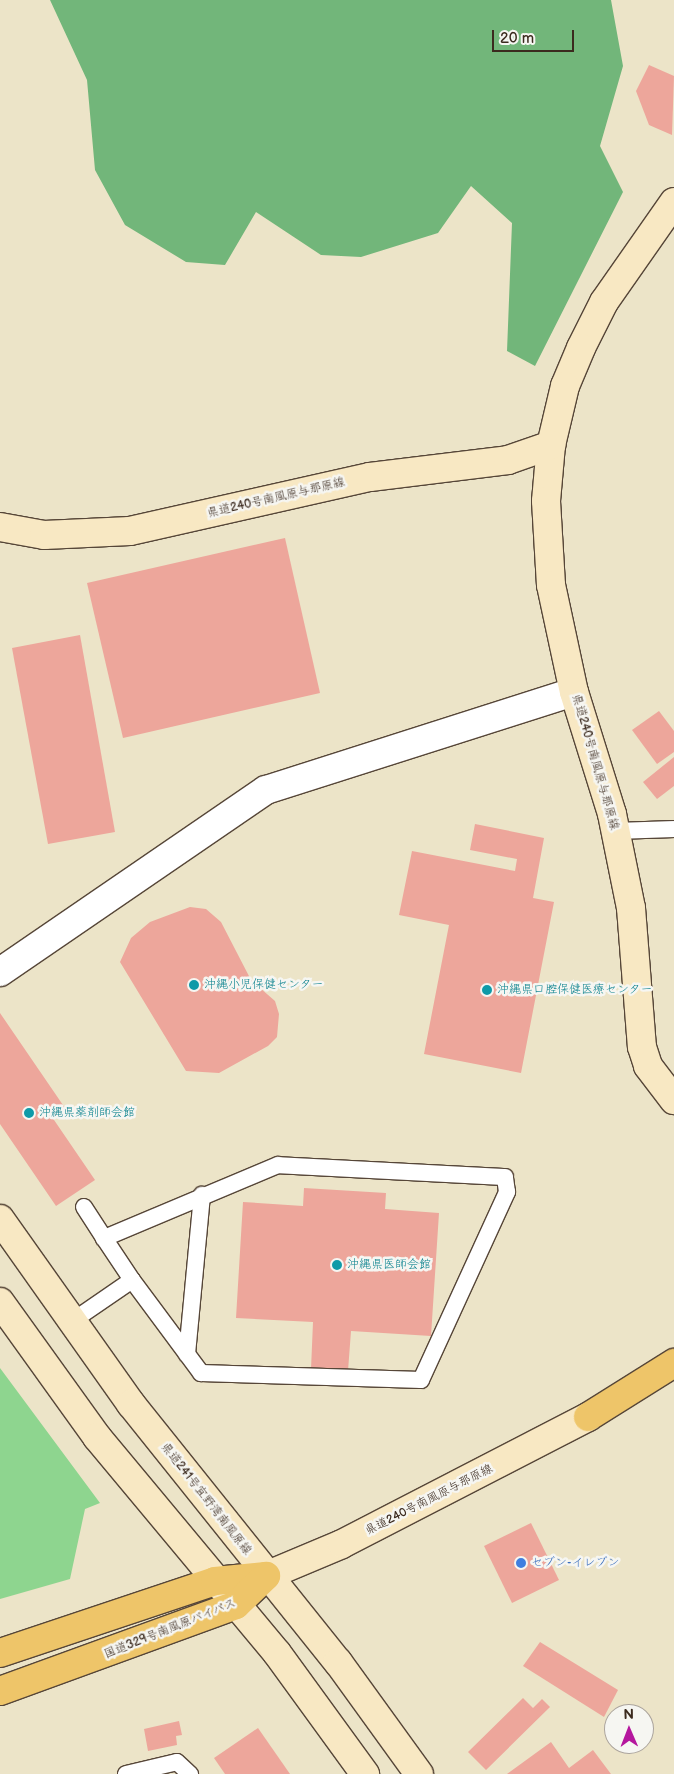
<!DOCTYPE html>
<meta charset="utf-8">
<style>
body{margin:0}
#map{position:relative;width:674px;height:1774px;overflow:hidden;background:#ece4c8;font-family:"Balsamiq Sans","Klee One",sans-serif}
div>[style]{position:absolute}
.green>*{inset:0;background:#8ed58f}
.forest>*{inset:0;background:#72b67a}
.building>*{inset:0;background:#eda69b}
.roads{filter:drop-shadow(1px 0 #564638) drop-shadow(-1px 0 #564638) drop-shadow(0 1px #564638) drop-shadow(0 -1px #564638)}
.lane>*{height:16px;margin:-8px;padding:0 8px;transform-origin:8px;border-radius:8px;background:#fff}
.street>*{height:28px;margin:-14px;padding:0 14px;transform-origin:14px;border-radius:14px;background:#fff}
.secondary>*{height:28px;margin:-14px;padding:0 14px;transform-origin:14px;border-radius:14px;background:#f8e8c3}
.highway>*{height:28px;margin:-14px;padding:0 14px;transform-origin:14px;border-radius:14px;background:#eec569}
.dots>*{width:14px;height:14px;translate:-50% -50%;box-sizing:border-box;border:2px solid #f6f6f2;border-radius:50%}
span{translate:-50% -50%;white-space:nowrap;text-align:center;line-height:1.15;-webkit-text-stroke:5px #f6f6f2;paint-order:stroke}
.street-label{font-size:12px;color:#3b2a1e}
.culture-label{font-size:12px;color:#0d838f}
.left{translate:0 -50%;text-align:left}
.shop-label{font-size:12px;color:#366cbe}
.north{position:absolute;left:604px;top:1704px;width:50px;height:50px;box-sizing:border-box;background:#f6f6f2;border:1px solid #aba49d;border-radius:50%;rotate:359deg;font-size:14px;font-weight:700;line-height:20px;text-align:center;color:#3b2a1e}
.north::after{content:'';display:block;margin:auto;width:18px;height:22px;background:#b5179e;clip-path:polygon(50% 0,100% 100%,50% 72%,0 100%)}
.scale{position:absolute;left:492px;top:30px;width:82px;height:22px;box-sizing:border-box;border:2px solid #3b2a1e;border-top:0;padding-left:6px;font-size:15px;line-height:18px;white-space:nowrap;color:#3b2a1e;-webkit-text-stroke:4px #f6f6f2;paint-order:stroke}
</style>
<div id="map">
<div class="green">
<i style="clip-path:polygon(0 1368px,100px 1503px,85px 1509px,70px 1579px,0 1599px)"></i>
</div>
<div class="forest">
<i style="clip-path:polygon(50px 0,611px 0,623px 66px,600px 146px,623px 192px,535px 366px,507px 351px,512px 223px,471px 186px,438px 233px,361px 257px,321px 255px,256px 212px,225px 265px,186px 262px,125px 225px,95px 170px,87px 80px)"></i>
</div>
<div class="building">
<i style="clip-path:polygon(649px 65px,674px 76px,672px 135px,649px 125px,636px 91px)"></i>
<i style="clip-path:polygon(285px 538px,320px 693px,123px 738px,87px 583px)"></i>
<i style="clip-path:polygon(80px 635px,115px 832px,48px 844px,12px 648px)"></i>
<i style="clip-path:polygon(659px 711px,674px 731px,674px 752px,657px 764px,632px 730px)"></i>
<i style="clip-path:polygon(674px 757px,674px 786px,657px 799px,643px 782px)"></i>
<i style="clip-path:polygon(475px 824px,544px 838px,533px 898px,554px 902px,521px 1073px,424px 1054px,449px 925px,399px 915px,412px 851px,515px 871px,517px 859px,470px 850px)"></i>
<i style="clip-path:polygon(190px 907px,206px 909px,221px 922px,251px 980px,275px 1001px,279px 1014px,277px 1037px,268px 1046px,219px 1073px,186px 1071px,120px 962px,131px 938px,150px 922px)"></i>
<i style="clip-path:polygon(0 1013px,65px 1108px,52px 1117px,95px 1180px,56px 1206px,0 1124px)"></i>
<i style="clip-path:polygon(304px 1188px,386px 1193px,385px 1209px,439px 1213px,431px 1336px,351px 1331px,348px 1371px,311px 1369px,313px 1322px,236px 1318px,243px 1202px,303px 1206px)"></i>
<i style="clip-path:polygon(531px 1523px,559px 1580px,512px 1603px,484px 1546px)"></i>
<i style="clip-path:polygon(540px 1642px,618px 1690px,604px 1717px,523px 1666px)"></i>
<i style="clip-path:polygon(523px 1698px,533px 1708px,542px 1699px,550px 1707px,486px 1770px,468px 1752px)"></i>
<i style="clip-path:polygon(179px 1721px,182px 1735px,176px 1736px,177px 1745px,148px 1751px,144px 1729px)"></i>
<i style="clip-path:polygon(258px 1728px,290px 1774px,225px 1774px,214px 1758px)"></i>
<i style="clip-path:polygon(551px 1742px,569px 1768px,593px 1750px,611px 1774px,507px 1774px)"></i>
</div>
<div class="roads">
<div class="lane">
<i style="left:616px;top:831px;width:58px;rotate:-2deg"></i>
<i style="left:84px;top:1207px;width:37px;rotate:57deg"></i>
<i style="left:104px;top:1238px;width:50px;rotate:56.3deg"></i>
<i style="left:132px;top:1280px;width:116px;rotate:53.4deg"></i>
<i style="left:201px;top:1373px;width:220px;rotate:1.8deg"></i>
<i style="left:421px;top:1380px;width:207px;rotate:-65.4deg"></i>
<i style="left:507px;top:1192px;width:15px;rotate:-98deg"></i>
<i style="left:505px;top:1177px;width:227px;rotate:-177deg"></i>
<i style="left:278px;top:1165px;width:189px;rotate:157.2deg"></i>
<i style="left:71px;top:1322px;width:74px;rotate:-34.5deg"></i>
<i style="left:187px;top:1354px;width:160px;rotate:-84.6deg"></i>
<i style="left:126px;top:1774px;width:52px;rotate:-13.2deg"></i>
<i style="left:177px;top:1762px;width:18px;rotate:43deg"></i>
</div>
<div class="street">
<i style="left:0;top:972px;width:322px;rotate:-34.4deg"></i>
<i style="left:266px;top:790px;width:323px;rotate:-17.7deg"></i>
</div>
<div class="secondary">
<i style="left:674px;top:202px;width:122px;rotate:125deg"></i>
<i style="left:604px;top:302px;width:51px;rotate:116.6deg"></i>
<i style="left:581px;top:348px;width:41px;rotate:112.8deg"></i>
<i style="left:565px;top:386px;width:61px;rotate:103.3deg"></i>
<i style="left:551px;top:445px;width:56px;rotate:95.1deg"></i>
<i style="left:546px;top:501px;width:84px;rotate:86.6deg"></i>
<i style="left:551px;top:585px;width:109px;rotate:77.9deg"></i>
<i style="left:574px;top:692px;width:128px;rotate:72.7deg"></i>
<i style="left:612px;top:814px;width:96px;rotate:78.6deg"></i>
<i style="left:631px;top:908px;width:139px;rotate:85.5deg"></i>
<i style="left:642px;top:1047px;width:20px;rotate:72deg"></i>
<i style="left:648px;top:1066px;width:43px;rotate:52.6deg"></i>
<i style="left:0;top:527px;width:45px;rotate:10.3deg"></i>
<i style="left:44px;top:535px;width:86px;rotate:-2.7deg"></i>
<i style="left:130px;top:531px;width:246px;rotate:-12.7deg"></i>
<i style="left:370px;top:477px;width:139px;rotate:-7deg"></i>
<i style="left:508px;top:460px;width:46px;rotate:-19.2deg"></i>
<i style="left:0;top:1219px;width:227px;rotate:54.7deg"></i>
<i style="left:131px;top:1404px;width:331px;rotate:51.3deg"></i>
<i style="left:338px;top:1662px;width:138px;rotate:54.1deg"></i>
<i style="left:0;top:1302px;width:166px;rotate:54.3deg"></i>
<i style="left:97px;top:1437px;width:281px;rotate:50.2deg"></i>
<i style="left:277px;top:1653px;width:150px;rotate:54deg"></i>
<i style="left:266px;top:1576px;width:82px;rotate:-22.8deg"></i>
<i style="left:342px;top:1544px;width:277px;rotate:-27.3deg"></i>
</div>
<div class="highway">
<i style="left:588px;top:1417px;width:102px;rotate:-32.1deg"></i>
<i style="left:0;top:1653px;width:227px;rotate:-18.5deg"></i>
<i style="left:215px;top:1581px;width:51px;rotate:-5.6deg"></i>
<i style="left:0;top:1691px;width:251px;rotate:-20deg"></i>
<i style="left:236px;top:1605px;width:42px;rotate:-44deg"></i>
</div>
</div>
<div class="dots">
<i style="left:194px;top:985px;background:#0f9aa8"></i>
<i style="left:487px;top:990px;background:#0f9aa8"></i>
<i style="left:29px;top:1113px;background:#0f9aa8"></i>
<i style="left:337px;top:1265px;background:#0f9aa8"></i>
<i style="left:521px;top:1563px;background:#3f7fe0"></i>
</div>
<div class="street-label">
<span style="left:276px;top:498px;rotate:-13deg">県道240号南風原与那原線</span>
<span style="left:595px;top:762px;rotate:74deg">県道240号南風原与那原線</span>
<span style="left:206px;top:1499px;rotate:52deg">県道241号宜野湾南風原線</span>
<span style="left:429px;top:1500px;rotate:-27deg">県道240号南風原与那原線</span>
<span style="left:170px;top:1629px;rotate:-22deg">国道329号南風原バイパス</span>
</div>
<div class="culture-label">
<span class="left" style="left:204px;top:985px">沖縄小児保健センター</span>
<span class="left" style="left:497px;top:990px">沖縄県口腔保健医療センター</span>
<span class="left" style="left:39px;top:1113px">沖縄県薬剤師会館</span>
<span class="left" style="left:347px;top:1265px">沖縄県医師会館</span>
</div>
<div class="shop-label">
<span class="left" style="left:531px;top:1563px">セブン-イレブン</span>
</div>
<div class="north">N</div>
<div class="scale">20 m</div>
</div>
